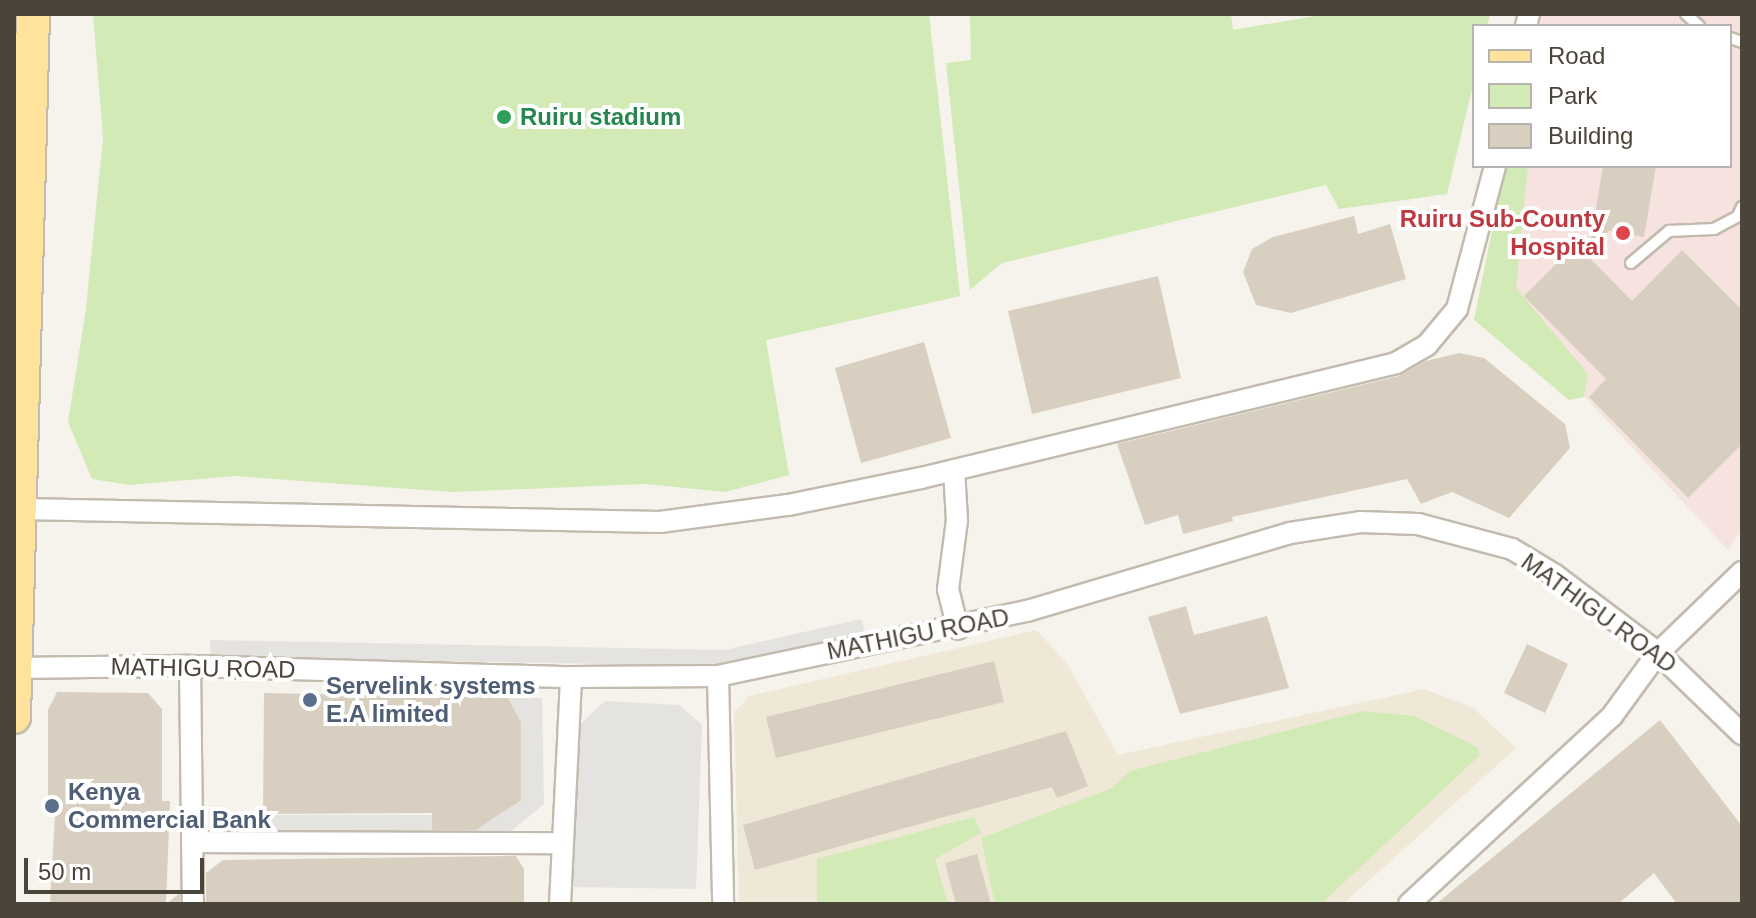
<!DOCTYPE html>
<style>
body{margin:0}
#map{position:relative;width:1756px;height:918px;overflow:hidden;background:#f6f3ec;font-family:Helvetica,sans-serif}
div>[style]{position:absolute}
.education>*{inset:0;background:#efe8d6}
.medical>*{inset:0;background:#f6e3e0}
.green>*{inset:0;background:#d2eab5}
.parking>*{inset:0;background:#e5e3e0}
.building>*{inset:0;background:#d8cfc1}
.roads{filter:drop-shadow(2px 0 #c2bbae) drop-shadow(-2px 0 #c2bbae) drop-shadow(0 2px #c2bbae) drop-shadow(0 -2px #c2bbae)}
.lane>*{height:10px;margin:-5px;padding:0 5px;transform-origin:5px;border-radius:5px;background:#fff}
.street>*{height:20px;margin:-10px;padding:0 10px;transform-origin:10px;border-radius:10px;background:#fff}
.primary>*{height:32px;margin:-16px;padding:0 16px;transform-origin:16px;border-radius:16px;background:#ffe39c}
.dots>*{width:22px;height:22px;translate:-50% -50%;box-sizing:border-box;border:4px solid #fff;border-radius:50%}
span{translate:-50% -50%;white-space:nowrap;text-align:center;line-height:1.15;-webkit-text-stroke:8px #fff;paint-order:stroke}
.leisure-label{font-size:24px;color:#27864d;font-weight:700}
.left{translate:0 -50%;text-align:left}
.health-label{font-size:24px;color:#be3a42;font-weight:700}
.right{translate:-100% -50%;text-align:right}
.street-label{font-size:24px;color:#4b4439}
.service-label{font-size:24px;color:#4e5e75;font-weight:700}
.frame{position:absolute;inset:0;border:16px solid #4b4439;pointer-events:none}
.legend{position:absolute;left:1472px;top:24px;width:260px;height:144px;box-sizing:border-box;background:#fff;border:2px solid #b7b4b0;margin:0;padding:10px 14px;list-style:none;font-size:24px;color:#4b4439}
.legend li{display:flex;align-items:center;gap:16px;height:40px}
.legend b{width:40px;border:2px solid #b7b4b0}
.scale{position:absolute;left:24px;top:858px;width:180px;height:36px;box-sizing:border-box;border:4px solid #4b4439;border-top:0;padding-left:10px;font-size:24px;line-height:28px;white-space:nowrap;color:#4b4439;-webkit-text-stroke:6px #fff;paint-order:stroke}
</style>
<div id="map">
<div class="education">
<i style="clip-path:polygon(1036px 630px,1067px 663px,1118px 755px,1424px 689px,1472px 707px,1516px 748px,1343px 904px,739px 904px,734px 713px,749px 696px)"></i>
</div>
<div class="medical">
<i style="clip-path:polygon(1541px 14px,1742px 14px,1742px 530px,1728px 550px,1493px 299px,1515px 166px,1730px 166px,1730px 26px,1539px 26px)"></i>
</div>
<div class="green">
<i style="clip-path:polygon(93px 14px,929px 14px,960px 296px,766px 340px,789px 475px,725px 492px,645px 484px,452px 492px,235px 476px,129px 485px,92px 479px,68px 422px,86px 309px,103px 138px)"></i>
<i style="clip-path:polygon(970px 14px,1231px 14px,1233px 30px,1327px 14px,1490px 14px,1487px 26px,1474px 26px,1474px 81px,1447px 194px,1339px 209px,1326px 185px,1002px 263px,970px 290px,946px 63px,971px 60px)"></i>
<i style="clip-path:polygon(1505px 166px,1528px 166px,1516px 288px,1588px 374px,1584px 397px,1569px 400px,1474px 320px)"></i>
<i style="clip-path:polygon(1363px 711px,1414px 716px,1477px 747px,1480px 755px,1321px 904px,995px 904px,981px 838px,1112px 788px,1130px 771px)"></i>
<i style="clip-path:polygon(974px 817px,981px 833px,935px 859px,948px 904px,817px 904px,817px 859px)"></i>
</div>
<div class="parking">
<i style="clip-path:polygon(861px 619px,865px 632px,717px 666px,211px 657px,210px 640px,725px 650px)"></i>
<i style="clip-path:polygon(508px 698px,542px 698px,544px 804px,510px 832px,214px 832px,214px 815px,498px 815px,521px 799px,521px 722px)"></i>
<i style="clip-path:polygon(605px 701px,679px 705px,702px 725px,696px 889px,573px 887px,579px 725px)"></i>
</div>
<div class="building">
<i style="clip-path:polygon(1603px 166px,1656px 166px,1644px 237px,1609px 231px,1589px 251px)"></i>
<i style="clip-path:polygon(1354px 216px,1358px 234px,1390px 224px,1406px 279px,1291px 313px,1256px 305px,1243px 272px,1252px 249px,1273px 237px)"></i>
<i style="clip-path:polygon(1576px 244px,1632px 301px,1682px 250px,1742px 310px,1742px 444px,1688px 498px,1589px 397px,1606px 379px,1524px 296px)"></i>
<i style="clip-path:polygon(1158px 276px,1181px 378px,1032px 414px,1008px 311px)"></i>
<i style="clip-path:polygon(924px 342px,951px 438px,861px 463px,835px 368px)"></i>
<i style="clip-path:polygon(1459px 353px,1484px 358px,1565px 424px,1570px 448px,1509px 518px,1452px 492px,1421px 504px,1407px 479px,1232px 517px,1233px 521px,1183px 534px,1178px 515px,1145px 525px,1117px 444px,1399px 376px,1426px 361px)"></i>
<i style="clip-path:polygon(1186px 606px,1194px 635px,1267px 616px,1289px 688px,1180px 714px,1148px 617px)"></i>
<i style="clip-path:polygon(1527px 644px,1568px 664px,1545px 713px,1504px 693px)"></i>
<i style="clip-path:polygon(994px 661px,1004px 702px,776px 758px,766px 717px)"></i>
<i style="clip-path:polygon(57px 692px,148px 693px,162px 709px,162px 801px,170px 801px,166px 904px,180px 893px,180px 904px,50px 904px,56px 797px,48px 797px,48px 710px)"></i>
<i style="clip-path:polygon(264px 693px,508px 698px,521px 722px,521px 800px,476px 830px,432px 830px,432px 813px,263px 814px)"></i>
<i style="clip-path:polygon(1660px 720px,1742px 826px,1742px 904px,1677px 904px,1654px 873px,1618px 904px,1436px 904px)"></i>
<i style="clip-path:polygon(1066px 731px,1088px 786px,1057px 798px,1052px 787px,755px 870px,743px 825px)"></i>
<i style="clip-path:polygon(977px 854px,991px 904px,956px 904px,945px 863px)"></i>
<i style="clip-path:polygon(516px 856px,524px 869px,524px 904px,206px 904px,206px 873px,223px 860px)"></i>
</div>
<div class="roads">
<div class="lane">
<i style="left:1686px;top:14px;width:18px;rotate:43deg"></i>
<i style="left:1730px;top:38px;width:13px;rotate:18deg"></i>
<i style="left:1631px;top:263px;width:50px;rotate:-40.1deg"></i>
<i style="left:1669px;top:231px;width:45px;rotate:-2.5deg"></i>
<i style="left:1714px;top:229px;width:27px;rotate:-28deg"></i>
<i style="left:1738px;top:216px;width:10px;rotate:-66deg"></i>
</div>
<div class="street">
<i style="left:1526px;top:26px;width:12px;rotate:-76deg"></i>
<i style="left:954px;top:470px;width:50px;rotate:86.6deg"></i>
<i style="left:957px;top:520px;width:70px;rotate:97.4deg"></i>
<i style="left:948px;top:589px;width:41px;rotate:76deg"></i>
<i style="left:23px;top:509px;width:637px;rotate:1.17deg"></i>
<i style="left:660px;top:522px;width:129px;rotate:-7.6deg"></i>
<i style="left:788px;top:505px;width:136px;rotate:-11.5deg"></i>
<i style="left:921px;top:478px;width:489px;rotate:-13.6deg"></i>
<i style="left:1396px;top:363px;width:36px;rotate:-30deg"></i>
<i style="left:1427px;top:345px;width:47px;rotate:-50.2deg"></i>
<i style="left:1457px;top:309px;width:148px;rotate:-75.1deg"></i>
<i style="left:190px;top:666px;width:238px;rotate:89.3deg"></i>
<i style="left:14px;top:668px;width:176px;rotate:-0.7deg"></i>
<i style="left:190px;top:666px;width:381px;rotate:1.7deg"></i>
<i style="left:571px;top:677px;width:147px;rotate:-0.4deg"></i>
<i style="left:718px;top:676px;width:316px;rotate:-11.9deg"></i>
<i style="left:1027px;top:611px;width:274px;rotate:-16.5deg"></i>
<i style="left:1290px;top:533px;width:71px;rotate:-8.9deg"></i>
<i style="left:1360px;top:522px;width:58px;rotate:2deg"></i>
<i style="left:1418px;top:524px;width:97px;rotate:14.9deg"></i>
<i style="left:1512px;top:549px;width:50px;rotate:31.2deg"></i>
<i style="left:1555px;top:575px;width:129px;rotate:37.1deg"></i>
<i style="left:1658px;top:653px;width:117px;rotate:44deg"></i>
<i style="left:718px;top:676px;width:228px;rotate:88.7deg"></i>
<i style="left:192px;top:842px;width:371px;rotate:0.2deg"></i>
<i style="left:560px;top:904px;width:227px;rotate:-87.2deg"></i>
<i style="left:1409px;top:904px;width:277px;rotate:-42.8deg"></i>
<i style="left:1612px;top:716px;width:78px;rotate:-53.9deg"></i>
<i style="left:1658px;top:653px;width:117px;rotate:-44deg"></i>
</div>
<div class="primary">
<i style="left:14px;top:717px;width:703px;rotate:-88.45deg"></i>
</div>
</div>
<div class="dots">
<i style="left:504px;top:117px;background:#2e9e5b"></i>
<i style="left:1623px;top:233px;background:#e0444e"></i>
<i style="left:310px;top:700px;background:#5c6f8a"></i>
<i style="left:52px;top:806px;background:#5c6f8a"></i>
</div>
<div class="leisure-label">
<span class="left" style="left:520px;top:117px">Ruiru stadium</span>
</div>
<div class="health-label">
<span class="right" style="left:1605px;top:233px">Ruiru Sub-County<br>Hospital</span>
</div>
<div class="street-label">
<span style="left:1599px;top:613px;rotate:36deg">MATHIGU ROAD</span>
<span style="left:918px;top:634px;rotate:-11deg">MATHIGU ROAD</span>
<span style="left:203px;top:668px;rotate:1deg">MATHIGU ROAD</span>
</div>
<div class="service-label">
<span class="left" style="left:326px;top:700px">Servelink systems<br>E.A limited</span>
<span class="left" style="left:68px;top:806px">Kenya<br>Commercial Bank</span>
</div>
<div class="frame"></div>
<ul class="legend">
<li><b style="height:10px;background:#ffe39c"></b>Road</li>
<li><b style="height:22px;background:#d2eab5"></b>Park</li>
<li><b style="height:22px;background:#d8cfc1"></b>Building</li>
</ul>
<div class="scale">50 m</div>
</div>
